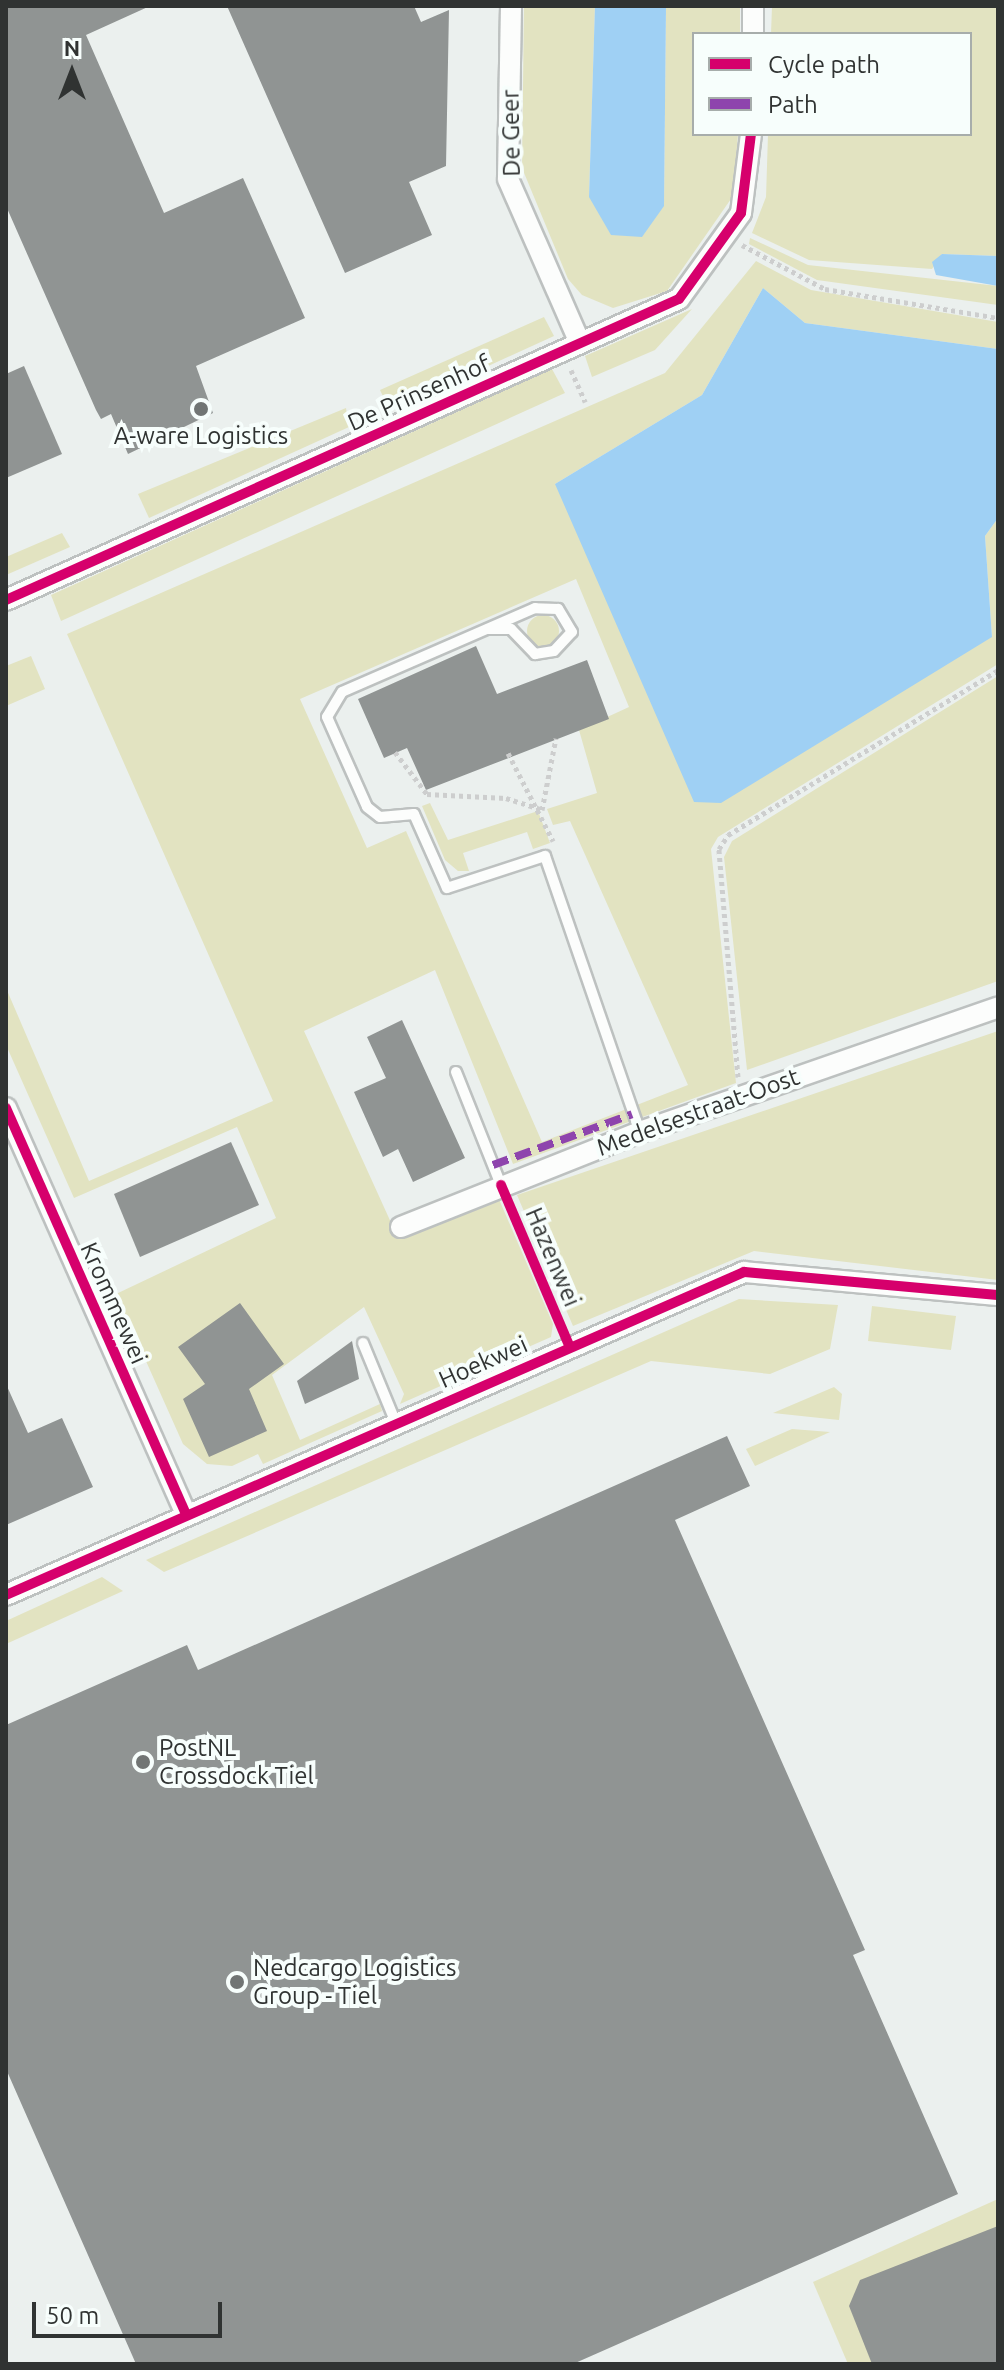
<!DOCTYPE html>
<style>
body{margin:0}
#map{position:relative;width:1004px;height:2370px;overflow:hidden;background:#ebf0ee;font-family:Ubuntu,sans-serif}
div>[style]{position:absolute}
.green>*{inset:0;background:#e2e3c1}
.round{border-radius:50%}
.water>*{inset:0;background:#9fd0f4}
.building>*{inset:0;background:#909493}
.path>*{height:5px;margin-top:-2.5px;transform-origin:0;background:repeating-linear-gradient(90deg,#cdcece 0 4px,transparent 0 8px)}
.roads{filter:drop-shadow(2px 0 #bdc1c0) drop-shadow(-2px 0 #bdc1c0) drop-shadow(0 2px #bdc1c0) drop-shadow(0 -2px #bdc1c0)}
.lane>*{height:10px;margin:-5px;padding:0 5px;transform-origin:5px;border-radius:5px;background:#fcfdfc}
.street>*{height:20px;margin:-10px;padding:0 10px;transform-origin:10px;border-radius:10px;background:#fcfdfc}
.quiet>*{height:8px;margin-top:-4px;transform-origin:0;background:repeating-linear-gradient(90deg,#8e44ad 0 16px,transparent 0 24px)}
.cycleway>*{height:10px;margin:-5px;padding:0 5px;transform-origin:5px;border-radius:5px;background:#d6006c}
.dots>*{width:22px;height:22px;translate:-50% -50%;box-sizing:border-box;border:4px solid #f7fefc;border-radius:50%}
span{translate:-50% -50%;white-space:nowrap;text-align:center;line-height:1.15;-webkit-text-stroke:8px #f7fefc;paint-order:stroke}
.street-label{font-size:24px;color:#303332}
.poi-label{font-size:24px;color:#303332}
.left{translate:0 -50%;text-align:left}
.frame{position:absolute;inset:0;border:8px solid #303332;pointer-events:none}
.legend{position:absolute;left:692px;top:32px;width:280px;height:104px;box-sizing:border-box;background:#f7fefc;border:2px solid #a7adab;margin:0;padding:10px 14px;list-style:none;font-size:24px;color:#303332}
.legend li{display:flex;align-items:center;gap:16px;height:40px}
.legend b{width:40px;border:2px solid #a7adab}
.north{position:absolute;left:32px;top:32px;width:80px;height:80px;-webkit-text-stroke:6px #f7fefc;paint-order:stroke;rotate:0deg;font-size:22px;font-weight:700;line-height:32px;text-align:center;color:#303332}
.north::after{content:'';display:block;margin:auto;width:28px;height:36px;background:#303332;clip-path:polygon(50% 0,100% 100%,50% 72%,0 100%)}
.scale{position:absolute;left:32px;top:2302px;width:190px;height:36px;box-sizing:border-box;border:4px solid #303332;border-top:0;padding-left:10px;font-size:24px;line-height:28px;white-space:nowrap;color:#303332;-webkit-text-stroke:6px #f7fefc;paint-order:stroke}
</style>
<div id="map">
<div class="green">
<i style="clip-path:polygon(524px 6px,595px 6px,589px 197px,664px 206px,666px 6px,740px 6px,740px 34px,694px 34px,694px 134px,738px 134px,733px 196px,667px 291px,613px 308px,582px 295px,568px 279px,522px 168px)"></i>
<i style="clip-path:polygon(772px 6px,998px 6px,998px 256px,942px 254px,932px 269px,809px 260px,752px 233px,766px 197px,768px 134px,970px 134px,970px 34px,771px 34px)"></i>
<i style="clip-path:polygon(750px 238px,808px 265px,998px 286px,998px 305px,817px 280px,749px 244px)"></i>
<i style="clip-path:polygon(evenodd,756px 261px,811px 290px,998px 322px,998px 349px,805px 323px,763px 288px,702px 395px,555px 484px,992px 637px,985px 536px,998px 518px,998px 664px,718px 837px,711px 849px,736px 1083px,513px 1164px,435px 970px,304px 1031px,398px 1238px,498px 1197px,553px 1324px,551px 1337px,400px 1404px,404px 1394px,364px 1307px,272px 1375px,300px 1440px,380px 1404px,382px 1411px,263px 1464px,258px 1454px,232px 1466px,207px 1464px,183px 1444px,116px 1294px,276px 1218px,237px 1127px,74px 1198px,6px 1045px,6px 988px,89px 1181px,273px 1101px,67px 634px,665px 373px,756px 261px,576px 579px,629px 707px,579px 730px,597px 793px,547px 809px,553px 825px,570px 821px,688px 1085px,542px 1142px,406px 831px,367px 848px,300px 699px,576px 579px)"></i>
<i style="clip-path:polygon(692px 309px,655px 350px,592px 377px,585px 356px)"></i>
<i style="clip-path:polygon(544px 317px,554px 336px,390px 411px,380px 390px)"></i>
<i style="clip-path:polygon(552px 369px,565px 393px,61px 621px,51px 595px)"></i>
<i style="clip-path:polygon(346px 408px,349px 427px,149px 518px,138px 494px)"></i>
<i style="clip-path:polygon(62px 533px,70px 547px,6px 575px,6px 557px)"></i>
<i class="round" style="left:527px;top:615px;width:32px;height:32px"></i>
<i style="clip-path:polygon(31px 656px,45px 689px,6px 706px,6px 666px)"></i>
<i style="clip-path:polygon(998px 676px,998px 981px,747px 1070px,724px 857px,732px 841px)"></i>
<i style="clip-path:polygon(430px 803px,448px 840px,538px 811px,550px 843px,533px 849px,527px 832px,463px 853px,469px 871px,458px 871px,445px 860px,422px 806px)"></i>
<i style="clip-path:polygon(998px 1031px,998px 1280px,754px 1251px,573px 1326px,517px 1195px)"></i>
<i style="clip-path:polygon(739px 1299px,838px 1305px,830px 1349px,770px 1374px,651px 1361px,164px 1572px,146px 1560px)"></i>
<i style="clip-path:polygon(872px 1306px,956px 1316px,951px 1350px,868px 1341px)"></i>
<i style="clip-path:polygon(834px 1387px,842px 1394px,839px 1420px,773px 1413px)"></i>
<i style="clip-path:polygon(792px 1429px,830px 1432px,755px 1466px,746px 1449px)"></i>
<i style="clip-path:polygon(102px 1577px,123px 1591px,6px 1644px,6px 1621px)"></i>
<i style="clip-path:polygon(998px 2199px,998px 2364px,848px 2364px,813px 2282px)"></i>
</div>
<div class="water">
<i style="clip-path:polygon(595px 6px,666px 6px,664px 206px,642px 237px,611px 235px,589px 197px)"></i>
<i style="clip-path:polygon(942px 254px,998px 256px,998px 286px,936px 275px,932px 262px)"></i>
<i style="clip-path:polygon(763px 288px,805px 323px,998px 349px,998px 518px,985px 536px,992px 637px,721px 803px,694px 802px,555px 484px,702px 395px)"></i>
</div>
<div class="building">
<i style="clip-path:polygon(6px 6px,150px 6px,86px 35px,164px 213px,243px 178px,305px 318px,196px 366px,213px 413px,128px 454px,111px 414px,101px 419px,96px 410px,6px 206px)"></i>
<i style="clip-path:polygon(227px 6px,414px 6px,421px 22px,449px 10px,446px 166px,409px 182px,432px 235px,345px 273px)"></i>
<i style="clip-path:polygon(24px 366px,62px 454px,6px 478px,6px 374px)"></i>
<i style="clip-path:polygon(476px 646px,497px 694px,587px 660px,609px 719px,426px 790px,407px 748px,384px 758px,358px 699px)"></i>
<i style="clip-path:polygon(402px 1020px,465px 1158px,413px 1182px,398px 1149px,383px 1157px,354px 1092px,386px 1078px,367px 1037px)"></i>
<i style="clip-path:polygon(231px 1142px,259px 1205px,140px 1257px,114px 1194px)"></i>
<i style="clip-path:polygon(240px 1303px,284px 1364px,249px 1389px,267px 1431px,209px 1457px,183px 1399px,205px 1384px,178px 1347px)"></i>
<i style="clip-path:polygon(352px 1341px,359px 1379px,305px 1404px,297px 1381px)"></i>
<i style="clip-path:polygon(6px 1384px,28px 1433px,62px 1418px,93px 1487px,6px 1525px)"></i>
<i style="clip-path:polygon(727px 1436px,750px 1486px,675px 1520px,865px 1950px,853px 1955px,958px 2194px,573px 2364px,136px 2364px,6px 2069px,6px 1725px,187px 1645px,198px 1670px)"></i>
<i style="clip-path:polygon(998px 2226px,998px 2364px,872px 2364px,849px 2306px,860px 2280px)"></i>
</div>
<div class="path">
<i style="left:742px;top:245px;width:94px;rotate:27.9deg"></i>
<i style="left:825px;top:289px;width:175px;rotate:9.5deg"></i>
<i style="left:571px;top:370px;width:35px;rotate:66deg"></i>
<i style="left:395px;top:752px;width:53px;rotate:52.7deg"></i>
<i style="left:427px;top:794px;width:79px;rotate:2.9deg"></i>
<i style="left:506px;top:798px;width:38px;rotate:18deg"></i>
<i style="left:542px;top:810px;width:73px;rotate:-79deg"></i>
<i style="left:508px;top:753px;width:99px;rotate:62.9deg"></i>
<i style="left:738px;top:1077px;width:229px;rotate:-94.8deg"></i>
<i style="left:719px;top:849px;width:17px;rotate:-57deg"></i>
<i style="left:728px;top:835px;width:316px;rotate:-31.4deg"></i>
</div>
<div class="roads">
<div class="lane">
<i style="left:488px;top:629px;width:23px"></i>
<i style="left:511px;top:629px;width:35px;rotate:46deg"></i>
<i style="left:535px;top:654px;width:19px;rotate:-9deg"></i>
<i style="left:554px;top:651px;width:26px;rotate:-47deg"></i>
<i style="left:572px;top:632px;width:27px;rotate:-121deg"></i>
<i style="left:558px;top:609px;width:23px;rotate:-178deg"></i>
<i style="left:535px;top:608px;width:210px;rotate:156.5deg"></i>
<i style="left:342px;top:692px;width:29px;rotate:121deg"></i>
<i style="left:327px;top:717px;width:98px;rotate:66deg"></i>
<i style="left:367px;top:807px;width:16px;rotate:38deg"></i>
<i style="left:380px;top:817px;width:34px;rotate:-5deg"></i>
<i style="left:414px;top:814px;width:81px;rotate:66deg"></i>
<i style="left:447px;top:888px;width:103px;rotate:-18.1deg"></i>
<i style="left:545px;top:856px;width:292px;rotate:71deg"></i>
<i style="left:456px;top:1072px;width:122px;rotate:68.3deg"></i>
<i style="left:363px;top:1343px;width:87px;rotate:67.6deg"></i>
</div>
<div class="street">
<i style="left:511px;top:6px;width:173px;rotate:91deg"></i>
<i style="left:508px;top:179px;width:179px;rotate:66.3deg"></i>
<i style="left:753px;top:34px;width:28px;rotate:-90deg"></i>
<i style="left:6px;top:600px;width:737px;rotate:-24.1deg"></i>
<i style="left:679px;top:299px;width:106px;rotate:-54.2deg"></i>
<i style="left:741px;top:213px;width:80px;rotate:-82.8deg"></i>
<i style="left:6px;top:1108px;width:444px;rotate:66.1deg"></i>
<i style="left:401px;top:1227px;width:257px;rotate:-21.7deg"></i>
<i style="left:640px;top:1132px;width:379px;rotate:-19.2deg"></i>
<i style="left:6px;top:1595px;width:806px;rotate:-23.64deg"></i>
<i style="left:744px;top:1272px;width:255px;rotate:5.2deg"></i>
</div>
</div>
<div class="quiet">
<i style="left:493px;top:1165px;width:148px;rotate:-20.1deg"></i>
</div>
<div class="cycleway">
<i style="left:6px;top:600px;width:737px;rotate:-24.1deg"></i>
<i style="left:679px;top:299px;width:106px;rotate:-54.2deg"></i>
<i style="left:741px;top:213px;width:80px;rotate:-82.8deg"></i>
<i style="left:6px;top:1108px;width:444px;rotate:66.1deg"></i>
<i style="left:501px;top:1185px;width:174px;rotate:67deg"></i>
<i style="left:6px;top:1595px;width:806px;rotate:-23.64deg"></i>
<i style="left:744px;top:1272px;width:255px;rotate:5.2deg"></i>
</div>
<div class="dots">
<i style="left:201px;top:409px;background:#717574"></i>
<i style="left:143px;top:1762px;background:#717574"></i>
<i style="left:237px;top:1982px;background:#717574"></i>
</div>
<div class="street-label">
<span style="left:511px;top:133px;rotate:-91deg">De Geer</span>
<span style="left:419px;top:393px;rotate:-24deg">De Prinsenhof</span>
<span style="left:698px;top:1112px;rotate:-20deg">Medelsestraat-Oost</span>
<span style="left:553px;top:1257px;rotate:67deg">Hazenwei</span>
<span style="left:114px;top:1303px;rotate:66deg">Krommewei</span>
<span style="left:483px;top:1362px;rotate:-24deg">Hoekwei</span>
</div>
<div class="poi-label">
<span style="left:201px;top:436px">A-ware Logistics</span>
<span class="left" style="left:159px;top:1762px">PostNL<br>Crossdock Tiel</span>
<span class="left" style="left:253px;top:1982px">Nedcargo Logistics<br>Group - Tiel</span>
</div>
<div class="frame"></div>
<ul class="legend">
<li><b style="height:10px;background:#d6006c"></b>Cycle path</li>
<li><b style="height:10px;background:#8e44ad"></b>Path</li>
</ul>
<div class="north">N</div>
<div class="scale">50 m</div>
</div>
